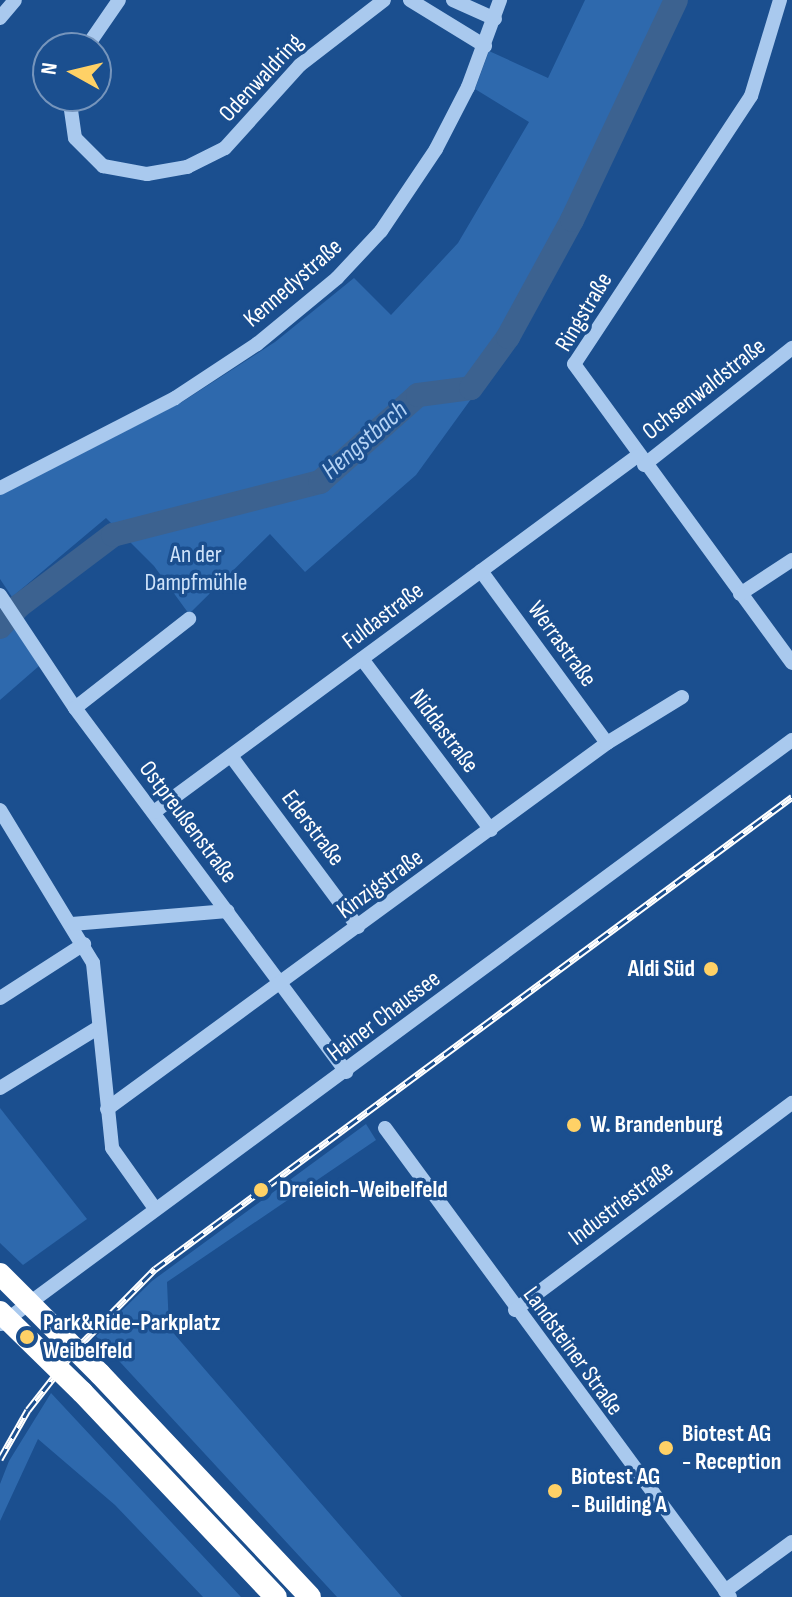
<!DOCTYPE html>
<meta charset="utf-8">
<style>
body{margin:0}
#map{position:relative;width:792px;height:1597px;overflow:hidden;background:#1b4f8f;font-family:"Sofia Sans Condensed",sans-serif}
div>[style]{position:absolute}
.green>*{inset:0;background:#2e69ad}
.river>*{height:24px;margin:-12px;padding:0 12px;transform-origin:12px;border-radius:12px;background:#3c6290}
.minor>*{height:14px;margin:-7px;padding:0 7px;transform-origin:7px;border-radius:7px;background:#a9c9ee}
.highway>*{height:22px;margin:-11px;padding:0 11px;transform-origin:11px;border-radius:11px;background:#fff}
.rail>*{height:7px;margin-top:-3.5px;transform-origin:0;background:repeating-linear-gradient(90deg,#1b4f8f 0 12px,#fff 0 24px);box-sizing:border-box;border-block:2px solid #fff}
.highway-bridge>*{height:22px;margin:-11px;padding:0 11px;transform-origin:11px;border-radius:11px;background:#fff}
.dots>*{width:22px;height:22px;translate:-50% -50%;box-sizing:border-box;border:4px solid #1b4f8f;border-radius:50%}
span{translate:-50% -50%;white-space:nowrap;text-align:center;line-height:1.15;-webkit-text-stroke:7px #1b4f8f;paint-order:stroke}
.street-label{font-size:24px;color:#fff}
.park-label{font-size:24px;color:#cfe3fa}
.poi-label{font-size:24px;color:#fff;font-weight:700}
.right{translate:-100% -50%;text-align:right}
.left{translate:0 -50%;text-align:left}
.water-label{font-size:26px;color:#b5d3f5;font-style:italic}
.north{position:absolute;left:32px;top:32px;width:80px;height:80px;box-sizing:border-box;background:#1b4f8f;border:2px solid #7695bc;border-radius:50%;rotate:278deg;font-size:22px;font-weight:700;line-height:32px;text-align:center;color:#fff}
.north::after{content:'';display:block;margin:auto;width:28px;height:36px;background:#ffd166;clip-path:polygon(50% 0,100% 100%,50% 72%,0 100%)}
</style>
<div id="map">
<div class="green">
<i style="clip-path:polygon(585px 0,666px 0,595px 152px,611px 156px,521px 330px,416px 475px,305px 572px,270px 534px,189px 614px,154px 566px,106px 518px,12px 597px,0 579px,0 495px,182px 402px,275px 342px,354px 278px,391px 315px,458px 243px,529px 122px,475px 89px,489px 51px,548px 78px)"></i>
<i style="clip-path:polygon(0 607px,39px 666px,0 700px)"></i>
<i style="clip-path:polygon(0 1108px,87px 1219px,23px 1265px,0 1243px)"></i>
<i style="clip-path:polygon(366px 1124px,376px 1140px,167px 1282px,169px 1328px,402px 1597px,337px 1597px,96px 1336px,152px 1281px)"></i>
<i style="clip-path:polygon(51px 1393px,241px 1597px,203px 1597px,115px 1505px,38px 1439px,0 1521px,0 1484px,9px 1461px)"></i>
</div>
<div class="river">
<i style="left:0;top:627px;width:28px;rotate:-48deg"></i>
<i style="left:19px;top:606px;width:118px;rotate:-37.1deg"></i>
<i style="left:113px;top:535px;width:214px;rotate:-14.4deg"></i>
<i style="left:320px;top:482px;width:131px;rotate:-41.6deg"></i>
<i style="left:418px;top:395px;width:53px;rotate:-7.5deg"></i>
<i style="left:471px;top:388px;width:63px;rotate:-54deg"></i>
<i style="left:508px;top:337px;width:133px;rotate:-61.3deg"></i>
<i style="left:572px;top:220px;width:243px;rotate:-64.7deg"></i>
</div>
<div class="minor">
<i style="left:410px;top:0;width:88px;rotate:31.5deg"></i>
<i style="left:453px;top:0;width:46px;rotate:24.3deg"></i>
<i style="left:780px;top:0;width:100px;rotate:106.8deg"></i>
<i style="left:751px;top:96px;width:321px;rotate:123.4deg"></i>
<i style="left:574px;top:364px;width:370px;rotate:53.9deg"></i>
<i style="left:0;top:18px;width:23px;rotate:-50deg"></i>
<i style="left:86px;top:48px;width:58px;rotate:-55.5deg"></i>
<i style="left:69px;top:96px;width:42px;rotate:81.9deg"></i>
<i style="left:75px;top:138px;width:40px;rotate:45deg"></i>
<i style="left:103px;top:166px;width:45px;rotate:10.3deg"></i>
<i style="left:147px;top:174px;width:41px;rotate:-9.9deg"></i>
<i style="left:187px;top:167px;width:42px;rotate:-26.6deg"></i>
<i style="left:225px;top:148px;width:112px;rotate:-47.9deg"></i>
<i style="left:300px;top:65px;width:106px;rotate:-37.7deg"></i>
<i style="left:644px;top:465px;width:189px;rotate:-38.3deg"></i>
<i style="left:0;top:488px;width:197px;rotate:-27.2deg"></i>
<i style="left:175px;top:398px;width:98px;rotate:-33.4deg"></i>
<i style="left:257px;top:344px;width:104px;rotate:-39.5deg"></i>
<i style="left:337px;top:278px;width:64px;rotate:-46.9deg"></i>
<i style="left:381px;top:231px;width:99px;rotate:-56.1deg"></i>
<i style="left:436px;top:149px;width:70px;rotate:-62.7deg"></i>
<i style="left:468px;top:87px;width:93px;rotate:-69.8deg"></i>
<i style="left:481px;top:571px;width:213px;rotate:53.8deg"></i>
<i style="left:740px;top:594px;width:62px;rotate:-33.2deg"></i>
<i style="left:0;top:595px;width:136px;rotate:56.4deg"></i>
<i style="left:75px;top:708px;width:454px;rotate:53.3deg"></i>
<i style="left:362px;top:659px;width:214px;rotate:53deg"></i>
<i style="left:75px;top:708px;width:145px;rotate:-38deg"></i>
<i style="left:231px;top:756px;width:213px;rotate:53.4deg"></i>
<i style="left:0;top:810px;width:179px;rotate:58.7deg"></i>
<i style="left:93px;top:963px;width:186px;rotate:84.1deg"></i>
<i style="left:112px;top:1148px;width:72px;rotate:54.6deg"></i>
<i style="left:154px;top:812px;width:600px;rotate:-36.39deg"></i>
<i style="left:72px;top:924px;width:156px;rotate:-4.8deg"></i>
<i style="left:0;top:998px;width:100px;rotate:-32.7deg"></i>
<i style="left:0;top:1088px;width:116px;rotate:-31.6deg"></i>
<i style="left:107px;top:1109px;width:620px;rotate:-36.2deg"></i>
<i style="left:607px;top:743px;width:88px;rotate:-31.5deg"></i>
<i style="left:385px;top:1128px;width:582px;rotate:53.66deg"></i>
<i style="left:515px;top:1310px;width:346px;rotate:-36.8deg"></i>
<i style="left:1px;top:1324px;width:983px;rotate:-36.44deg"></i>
<i style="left:725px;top:1591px;width:83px;rotate:-36.2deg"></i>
</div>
<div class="highway">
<i style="left:100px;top:1374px;width:306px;rotate:46.7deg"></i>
<i style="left:82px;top:1392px;width:282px;rotate:46.6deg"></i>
</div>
<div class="rail">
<i style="left:0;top:1459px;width:56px;rotate:-60.3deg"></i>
<i style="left:28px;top:1410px;width:76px;rotate:-51.9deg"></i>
<i style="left:75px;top:1350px;width:114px;rotate:-45.4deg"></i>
<i style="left:155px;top:1269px;width:793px;rotate:-36.54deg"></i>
</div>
<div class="highway-bridge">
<i style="left:0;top:1274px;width:141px;rotate:45deg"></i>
<i style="left:0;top:1312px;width:115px;rotate:44.3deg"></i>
</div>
<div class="dots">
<i style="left:711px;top:969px;background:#ffd166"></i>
<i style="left:574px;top:1125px;background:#ffd166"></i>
<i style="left:261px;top:1190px;background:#ffd166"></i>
<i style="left:27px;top:1337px;background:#ffd166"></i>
<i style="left:666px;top:1448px;background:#ffd166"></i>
<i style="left:555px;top:1491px;background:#ffd166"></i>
</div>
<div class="street-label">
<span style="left:261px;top:78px;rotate:-47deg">Odenwaldring</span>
<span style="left:293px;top:283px;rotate:-41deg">Kennedystraße</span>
<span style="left:584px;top:312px;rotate:-59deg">Ringstraße</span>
<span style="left:704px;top:389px;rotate:-38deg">Ochsenwaldstraße</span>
<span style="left:383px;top:616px;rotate:-37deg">Fuldastraße</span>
<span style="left:562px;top:644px;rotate:54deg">Werrastraße</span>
<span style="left:444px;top:731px;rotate:53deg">Niddastraße</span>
<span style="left:188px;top:822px;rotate:53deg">Ostpreußenstraße</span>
<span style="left:313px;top:828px;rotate:53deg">Ederstraße</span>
<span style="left:380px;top:884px;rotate:-36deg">Kinzigstraße</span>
<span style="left:384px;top:1016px;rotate:-37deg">Hainer Chaussee</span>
<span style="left:621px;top:1203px;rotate:-37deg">Industriestraße</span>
<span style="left:573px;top:1351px;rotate:54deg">Landsteiner Straße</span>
</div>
<div class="park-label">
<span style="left:196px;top:569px">An der<br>Dampfmühle</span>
</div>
<div class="poi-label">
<span class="right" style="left:695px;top:969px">Aldi Süd</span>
<span class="left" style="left:590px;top:1125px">W. Brandenburg</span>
<span class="left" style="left:279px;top:1190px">Dreieich-Weibelfeld</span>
<span class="left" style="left:43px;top:1337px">Park&amp;Ride-Parkplatz<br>Weibelfeld</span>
<span class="left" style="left:682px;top:1448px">Biotest AG<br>- Reception</span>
<span class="left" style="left:571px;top:1491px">Biotest AG<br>- Building A</span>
</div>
<div class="water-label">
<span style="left:365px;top:441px;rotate:-41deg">Hengstbach</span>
</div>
<div class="north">N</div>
</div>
